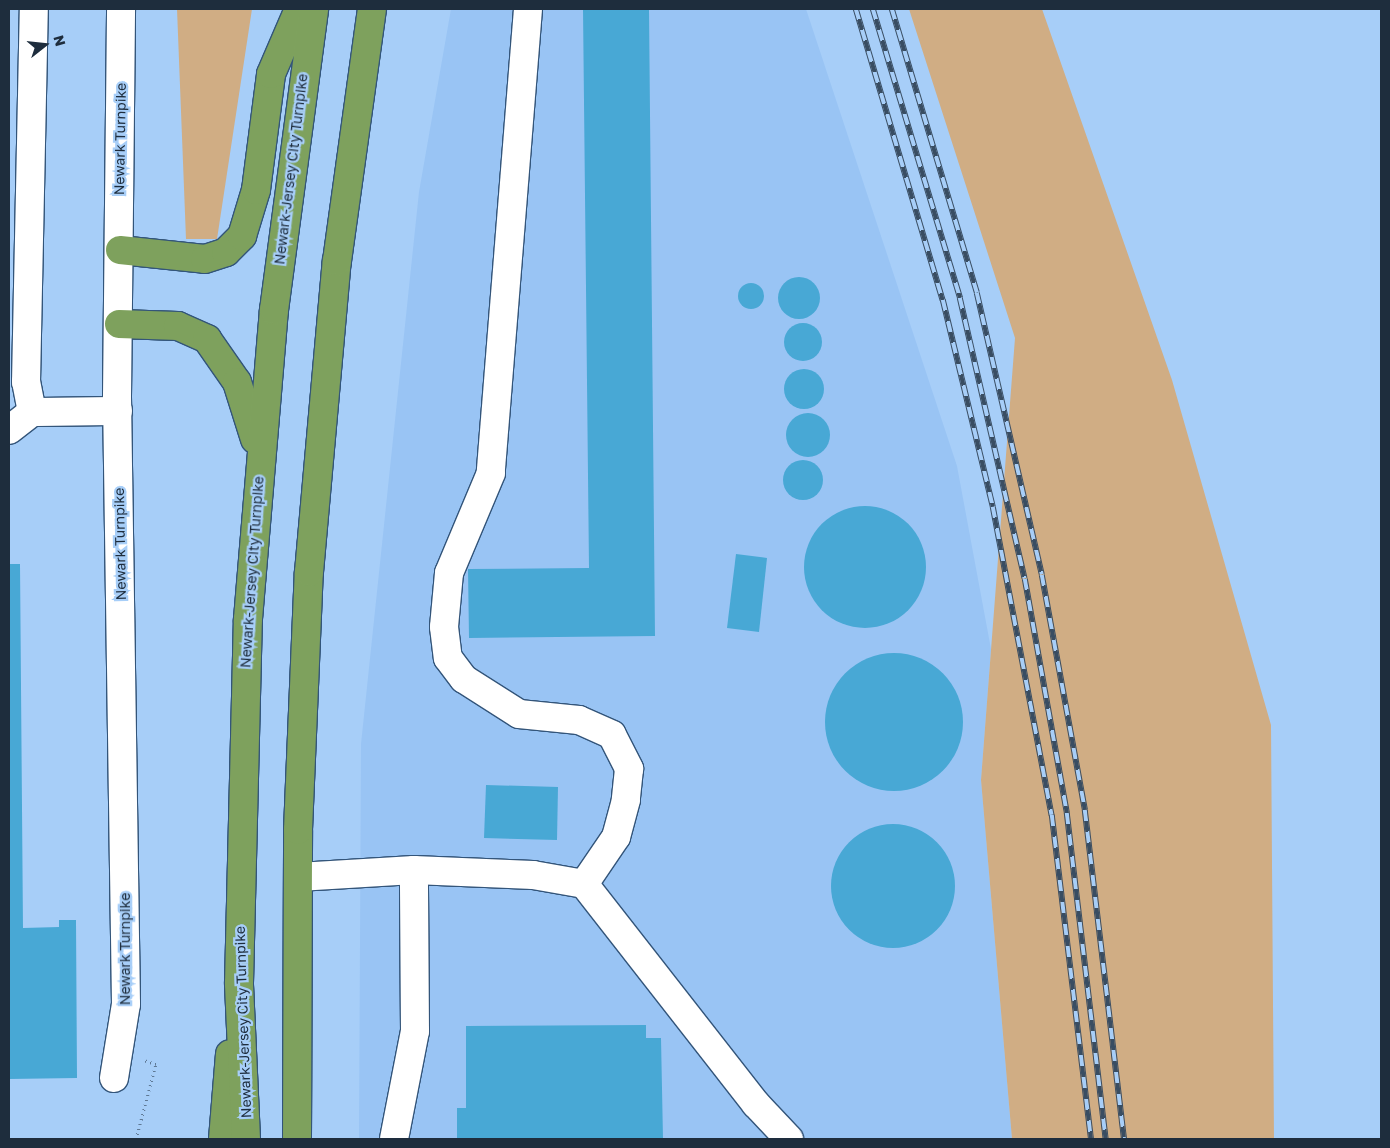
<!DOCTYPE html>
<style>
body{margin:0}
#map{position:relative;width:1390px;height:1148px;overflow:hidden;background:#a7cef8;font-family:"Golos Text",sans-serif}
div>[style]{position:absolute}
.built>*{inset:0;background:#99c4f4}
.green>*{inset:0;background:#d0ad84}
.building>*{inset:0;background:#48a8d5}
.round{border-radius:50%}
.path>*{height:3px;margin-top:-1.5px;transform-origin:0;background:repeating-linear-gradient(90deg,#5e7894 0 1px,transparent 0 5px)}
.roads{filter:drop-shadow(1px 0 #33557a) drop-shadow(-1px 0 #33557a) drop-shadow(0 1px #33557a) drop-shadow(0 -1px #33557a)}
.minor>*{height:28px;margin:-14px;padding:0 14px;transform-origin:14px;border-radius:14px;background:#fff}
.highway>*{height:28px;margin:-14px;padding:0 14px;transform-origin:14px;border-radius:14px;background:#7ea15d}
.rail>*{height:5.5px;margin-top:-2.75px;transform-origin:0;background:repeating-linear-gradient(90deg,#a7cef8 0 11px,#394d62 0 22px);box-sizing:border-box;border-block:1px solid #394d62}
span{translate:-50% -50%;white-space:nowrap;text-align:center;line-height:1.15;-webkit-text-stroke:4.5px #a7cef8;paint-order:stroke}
.street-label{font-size:14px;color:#1e2d3d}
.frame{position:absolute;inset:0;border:10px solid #1e2d3d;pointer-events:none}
.north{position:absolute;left:20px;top:20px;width:50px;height:50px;-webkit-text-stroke:4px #a7cef8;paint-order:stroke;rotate:74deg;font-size:14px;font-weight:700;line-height:20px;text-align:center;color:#1e2d3d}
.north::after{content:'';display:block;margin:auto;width:18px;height:22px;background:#1e2d3d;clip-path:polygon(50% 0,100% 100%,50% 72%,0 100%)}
</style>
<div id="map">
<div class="built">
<i style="clip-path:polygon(451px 9px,806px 9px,957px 466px,991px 649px,981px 780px,1012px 1139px,359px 1139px,361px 744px,419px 192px)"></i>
</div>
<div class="green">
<i style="clip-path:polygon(177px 9px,252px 9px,217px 239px,186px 239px)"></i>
<i style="clip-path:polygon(909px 9px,1042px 9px,1172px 380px,1271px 725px,1274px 1139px,1012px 1139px,981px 780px,1015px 338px)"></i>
</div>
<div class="building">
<i style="clip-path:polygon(583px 9px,649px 9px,655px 636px,469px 638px,468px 569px,589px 568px)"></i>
<i class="round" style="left:778px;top:277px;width:42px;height:42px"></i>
<i class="round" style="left:738px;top:283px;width:26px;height:26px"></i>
<i class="round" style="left:784px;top:323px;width:38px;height:38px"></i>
<i class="round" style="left:784px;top:369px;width:40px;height:40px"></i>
<i class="round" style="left:786px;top:413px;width:44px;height:44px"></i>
<i class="round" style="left:783px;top:460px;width:40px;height:40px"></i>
<i class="round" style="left:804px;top:506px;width:122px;height:122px"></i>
<i style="clip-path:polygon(736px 554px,767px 558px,759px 632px,727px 628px)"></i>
<i style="clip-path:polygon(9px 564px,20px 564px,23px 928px,59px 927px,59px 920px,76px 920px,77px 1078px,9px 1079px)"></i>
<i class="round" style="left:825px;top:653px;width:138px;height:138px"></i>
<i style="clip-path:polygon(486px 785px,558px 787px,557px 840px,484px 838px)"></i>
<i class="round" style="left:831px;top:824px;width:124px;height:124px"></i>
<i style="clip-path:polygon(646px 1025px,646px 1038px,661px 1038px,663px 1139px,457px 1139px,457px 1108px,466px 1108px,466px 1026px)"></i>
</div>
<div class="path">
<i style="left:136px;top:1139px;width:78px;rotate:-75.1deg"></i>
<i style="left:156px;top:1064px;width:13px;rotate:-162deg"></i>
</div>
<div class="roads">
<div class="minor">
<i style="left:528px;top:9px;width:465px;rotate:94.6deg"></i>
<i style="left:491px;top:473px;width:108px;rotate:112.8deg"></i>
<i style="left:449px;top:573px;width:54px;rotate:95.3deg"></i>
<i style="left:444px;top:627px;width:31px;rotate:83deg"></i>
<i style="left:448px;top:658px;width:26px;rotate:53deg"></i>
<i style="left:464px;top:679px;width:65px;rotate:32.5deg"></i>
<i style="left:519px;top:714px;width:60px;rotate:5.7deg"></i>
<i style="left:579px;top:720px;width:36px;rotate:24deg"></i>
<i style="left:612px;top:735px;width:38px;rotate:63deg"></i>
<i style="left:629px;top:769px;width:31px;rotate:96deg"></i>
<i style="left:626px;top:800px;width:38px;rotate:105deg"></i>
<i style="left:616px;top:837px;width:57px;rotate:124.2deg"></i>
<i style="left:32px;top:412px;width:31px;rotate:-101deg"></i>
<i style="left:26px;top:382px;width:373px;rotate:-88.8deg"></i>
<i style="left:9px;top:430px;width:29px;rotate:-38deg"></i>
<i style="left:32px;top:412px;width:86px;rotate:-0.7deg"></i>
<i style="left:298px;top:877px;width:116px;rotate:-3.5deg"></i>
<i style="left:414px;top:870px;width:119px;rotate:2.4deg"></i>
<i style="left:533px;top:875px;width:52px;rotate:10deg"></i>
<i style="left:584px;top:884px;width:279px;rotate:52deg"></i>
<i style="left:756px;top:1104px;width:48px;rotate:46.7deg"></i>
<i style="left:114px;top:1078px;width:75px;rotate:-80.8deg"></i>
<i style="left:126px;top:1004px;width:608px;rotate:-90.85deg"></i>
<i style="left:117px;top:396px;width:387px;rotate:-89.4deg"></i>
<i style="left:394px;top:1139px;width:110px;rotate:-79deg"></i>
<i style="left:415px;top:1031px;width:161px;rotate:-90.4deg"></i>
</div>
<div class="highway">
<i style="left:120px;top:250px;width:85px;rotate:6deg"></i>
<i style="left:205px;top:259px;width:22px;rotate:-18deg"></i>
<i style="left:226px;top:252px;width:23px;rotate:-45deg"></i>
<i style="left:242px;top:236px;width:48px;rotate:-73.1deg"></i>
<i style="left:256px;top:190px;width:117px;rotate:-82.6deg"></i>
<i style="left:271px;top:74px;width:71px;rotate:-66.7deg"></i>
<i style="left:119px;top:324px;width:59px;rotate:1.9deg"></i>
<i style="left:178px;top:326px;width:32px;rotate:24deg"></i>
<i style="left:207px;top:339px;width:52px;rotate:55.1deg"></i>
<i style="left:237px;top:382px;width:60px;rotate:72.5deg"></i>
<i style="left:223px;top:1139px;width:85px;rotate:-85.3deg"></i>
<i style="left:246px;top:1139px;width:156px;rotate:-92.6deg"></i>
<i style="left:239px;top:983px;width:364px;rotate:-88.6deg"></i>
<i style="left:248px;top:619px;width:310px;rotate:-85.2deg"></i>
<i style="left:274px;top:310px;width:304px;rotate:-82.4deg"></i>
<i style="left:297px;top:1139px;width:309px;rotate:-89.8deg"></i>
<i style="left:298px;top:830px;width:258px;rotate:-87.6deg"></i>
<i style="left:309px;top:572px;width:312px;rotate:-84.9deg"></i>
<i style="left:337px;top:261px;width:254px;rotate:-82.1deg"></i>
</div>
</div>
<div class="rail">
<i style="left:856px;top:9px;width:304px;rotate:73.4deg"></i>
<i style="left:943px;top:300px;width:213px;rotate:76.4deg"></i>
<i style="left:993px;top:507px;width:314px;rotate:79.2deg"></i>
<i style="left:1052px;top:815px;width:326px;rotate:83.1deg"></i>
<i style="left:873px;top:9px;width:302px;rotate:73.2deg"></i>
<i style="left:960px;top:298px;width:288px;rotate:77deg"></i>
<i style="left:1025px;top:579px;width:238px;rotate:79.8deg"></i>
<i style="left:1067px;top:813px;width:328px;rotate:83.2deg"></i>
<i style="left:892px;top:9px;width:296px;rotate:73.3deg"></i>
<i style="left:977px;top:293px;width:289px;rotate:77deg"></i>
<i style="left:1042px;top:575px;width:239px;rotate:79.6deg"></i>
<i style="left:1085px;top:810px;width:331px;rotate:83.2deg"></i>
</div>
<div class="street-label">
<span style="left:120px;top:139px;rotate:-89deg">Newark Turnpike</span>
<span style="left:291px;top:169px;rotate:-83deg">Newark-Jersey City Turnpike</span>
<span style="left:120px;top:544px;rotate:-91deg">Newark Turnpike</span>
<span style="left:252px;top:572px;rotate:-86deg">Newark-Jersey City Turnpike</span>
<span style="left:125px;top:949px;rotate:-90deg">Newark Turnpike</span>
<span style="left:243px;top:1022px;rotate:-92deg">Newark-Jersey City Turnpike</span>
</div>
<div class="frame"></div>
<div class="north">N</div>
</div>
